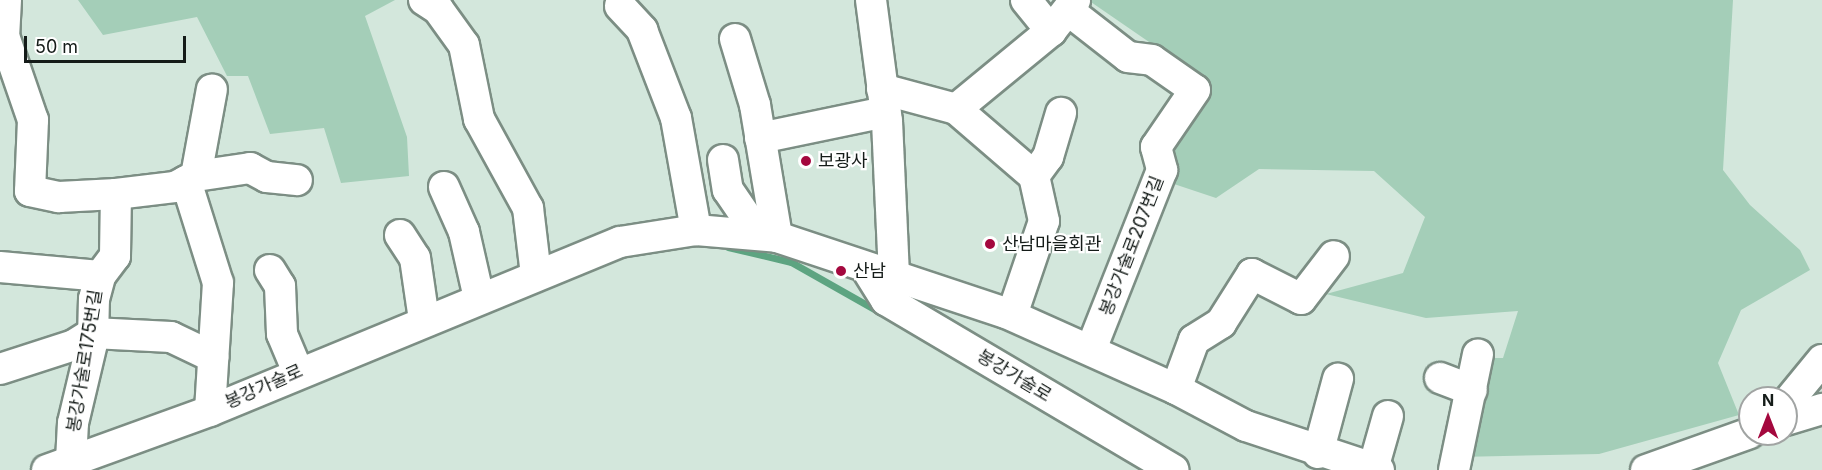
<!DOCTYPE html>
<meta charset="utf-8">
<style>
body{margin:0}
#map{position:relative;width:1822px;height:470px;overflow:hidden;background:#d3e7dc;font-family:Inter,"Noto Sans KR",sans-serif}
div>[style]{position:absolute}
.green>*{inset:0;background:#a4ceb8}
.stream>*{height:7px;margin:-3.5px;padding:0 3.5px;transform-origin:3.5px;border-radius:3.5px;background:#5da481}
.roads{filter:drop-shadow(2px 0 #7c8e84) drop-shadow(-2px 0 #7c8e84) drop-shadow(0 2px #7c8e84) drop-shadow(0 -2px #7c8e84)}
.minor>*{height:30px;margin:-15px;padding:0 15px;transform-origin:15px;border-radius:15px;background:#fff}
.dots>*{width:16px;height:16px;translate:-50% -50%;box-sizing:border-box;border:3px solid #fff;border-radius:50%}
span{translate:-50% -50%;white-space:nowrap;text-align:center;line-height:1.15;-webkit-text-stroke:4.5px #fff;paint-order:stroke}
.poi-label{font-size:18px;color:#151c19}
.left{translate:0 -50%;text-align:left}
.street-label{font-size:18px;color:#151c19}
.north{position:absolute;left:1738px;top:386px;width:60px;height:60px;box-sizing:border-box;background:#fff;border:2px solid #a1a4a3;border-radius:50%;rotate:0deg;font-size:16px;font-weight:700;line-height:24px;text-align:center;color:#151c19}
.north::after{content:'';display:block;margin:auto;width:21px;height:27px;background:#a4083e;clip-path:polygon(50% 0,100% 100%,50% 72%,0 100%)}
.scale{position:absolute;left:24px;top:36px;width:162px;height:27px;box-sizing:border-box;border:3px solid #151c19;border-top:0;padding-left:8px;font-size:18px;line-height:21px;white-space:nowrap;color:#151c19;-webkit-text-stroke:4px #fff;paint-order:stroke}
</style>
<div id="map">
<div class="green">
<i style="clip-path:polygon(78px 0,395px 0,365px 16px,407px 137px,409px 176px,341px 183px,324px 128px,270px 134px,248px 76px,227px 76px,197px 17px,103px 35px)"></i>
<i style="clip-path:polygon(1088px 0,1733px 0,1723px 170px,1750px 205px,1800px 250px,1810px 270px,1741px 310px,1718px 363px,1739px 415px,1599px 454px,1458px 457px,1471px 358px,1503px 358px,1518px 311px,1426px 318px,1326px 294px,1403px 273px,1425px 217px,1374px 171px,1259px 169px,1216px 198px,1156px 178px,1197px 75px)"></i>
</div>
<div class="stream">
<i style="left:728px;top:247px;width:65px;rotate:13.4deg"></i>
<i style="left:791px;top:262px;width:103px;rotate:29.5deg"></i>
</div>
<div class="roads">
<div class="minor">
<i style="left:6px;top:0;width:36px;rotate:93deg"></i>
<i style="left:4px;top:36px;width:89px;rotate:71deg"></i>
<i style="left:33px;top:120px;width:71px;rotate:92.4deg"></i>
<i style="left:30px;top:191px;width:30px;rotate:12deg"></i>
<i style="left:59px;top:197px;width:57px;rotate:-3deg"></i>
<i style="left:116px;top:194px;width:59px;rotate:-6.8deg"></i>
<i style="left:175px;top:187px;width:24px;rotate:-28deg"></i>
<i style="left:196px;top:176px;width:88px;rotate:-79.6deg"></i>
<i style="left:424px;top:0;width:17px;rotate:33deg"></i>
<i style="left:438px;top:9px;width:44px;rotate:54.2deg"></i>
<i style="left:464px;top:45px;width:76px;rotate:78.5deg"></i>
<i style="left:479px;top:119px;width:102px;rotate:61.2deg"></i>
<i style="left:528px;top:208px;width:67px;rotate:83.2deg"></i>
<i style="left:871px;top:0;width:122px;rotate:82.5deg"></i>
<i style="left:887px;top:121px;width:156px;rotate:87.4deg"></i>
<i style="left:1026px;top:0;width:40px;rotate:51deg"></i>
<i style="left:620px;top:6px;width:33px;rotate:47deg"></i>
<i style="left:642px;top:30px;width:94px;rotate:68.9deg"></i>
<i style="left:676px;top:118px;width:114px;rotate:79.9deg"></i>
<i style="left:1069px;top:11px;width:75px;rotate:37.9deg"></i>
<i style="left:1128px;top:57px;width:24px;rotate:7deg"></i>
<i style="left:1152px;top:60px;width:52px;rotate:34.9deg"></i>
<i style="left:1195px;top:90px;width:69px;rotate:124.4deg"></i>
<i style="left:1156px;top:147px;width:24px;rotate:75deg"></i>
<i style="left:1162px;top:170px;width:193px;rotate:111.6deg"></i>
<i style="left:735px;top:39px;width:69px;rotate:73.1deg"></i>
<i style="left:755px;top:105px;width:134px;rotate:80.5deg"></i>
<i style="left:882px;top:89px;width:77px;rotate:15.1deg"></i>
<i style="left:956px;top:109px;width:123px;rotate:-39.4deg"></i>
<i style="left:1051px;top:31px;width:39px;rotate:-52deg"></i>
<i style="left:956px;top:109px;width:103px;rotate:40.7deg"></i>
<i style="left:760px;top:138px;width:128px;rotate:-11.7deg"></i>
<i style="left:723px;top:160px;width:30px;rotate:81deg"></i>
<i style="left:728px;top:190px;width:53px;rotate:55.7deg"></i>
<i style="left:196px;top:176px;width:55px;rotate:-8.4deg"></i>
<i style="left:250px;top:168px;width:19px;rotate:28deg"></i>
<i style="left:267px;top:177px;width:30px;rotate:6deg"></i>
<i style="left:186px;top:181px;width:107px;rotate:72.6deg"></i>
<i style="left:218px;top:283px;width:128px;rotate:93.6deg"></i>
<i style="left:444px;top:187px;width:49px;rotate:66deg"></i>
<i style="left:464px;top:232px;width:68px;rotate:77.2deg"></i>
<i style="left:400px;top:235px;width:27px;rotate:57deg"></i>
<i style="left:415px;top:258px;width:63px;rotate:81.7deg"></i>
<i style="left:0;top:267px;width:100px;rotate:5.1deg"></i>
<i style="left:866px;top:268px;width:38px;rotate:58deg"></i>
<i style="left:886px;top:300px;width:334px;rotate:30.6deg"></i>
<i style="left:270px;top:270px;width:19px;rotate:58deg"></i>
<i style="left:280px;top:286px;width:48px;rotate:87.6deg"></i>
<i style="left:282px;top:334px;width:41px;rotate:67.2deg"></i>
<i style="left:1012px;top:315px;width:99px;rotate:-71.2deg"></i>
<i style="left:1044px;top:221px;width:46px;rotate:-102.5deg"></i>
<i style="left:1034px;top:176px;width:24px;rotate:-54deg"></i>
<i style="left:1048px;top:157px;width:46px;rotate:-73.5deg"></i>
<i style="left:0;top:369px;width:78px;rotate:-18deg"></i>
<i style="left:74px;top:345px;width:22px;rotate:-32deg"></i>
<i style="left:93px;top:333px;width:78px;rotate:2.9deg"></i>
<i style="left:171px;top:337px;width:47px;rotate:25.5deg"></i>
<i style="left:1440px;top:378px;width:34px;rotate:21deg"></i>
<i style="left:1176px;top:389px;width:52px;rotate:-69.8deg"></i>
<i style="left:1194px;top:340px;width:32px;rotate:-32deg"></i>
<i style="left:1221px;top:323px;width:58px;rotate:-57.7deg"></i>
<i style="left:1252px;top:274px;width:55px;rotate:27deg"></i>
<i style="left:1301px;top:299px;width:54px;rotate:-52.5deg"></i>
<i style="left:1786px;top:404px;width:57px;rotate:-50.7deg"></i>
<i style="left:1786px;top:420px;width:38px;rotate:-17deg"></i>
<i style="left:1318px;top:453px;width:77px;rotate:-74.9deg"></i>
<i style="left:71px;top:461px;width:38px;rotate:-87deg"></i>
<i style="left:73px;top:423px;width:86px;rotate:-76.6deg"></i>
<i style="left:93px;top:339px;width:40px;rotate:-88.6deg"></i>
<i style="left:94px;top:299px;width:24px;rotate:-75deg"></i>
<i style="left:100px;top:276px;width:25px;rotate:-53deg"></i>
<i style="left:115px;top:256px;width:62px;rotate:-89.1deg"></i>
<i style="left:1373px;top:469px;width:55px;rotate:-74.2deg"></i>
<i style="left:47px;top:470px;width:173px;rotate:-19.9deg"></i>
<i style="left:210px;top:411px;width:443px;rotate:-22.4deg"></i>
<i style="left:620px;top:242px;width:77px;rotate:-9deg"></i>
<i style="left:696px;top:230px;width:81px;rotate:4.9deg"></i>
<i style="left:777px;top:237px;width:241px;rotate:18.4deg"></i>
<i style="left:1006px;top:313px;width:186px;rotate:24.1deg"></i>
<i style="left:1176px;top:389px;width:79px;rotate:27.9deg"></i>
<i style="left:1246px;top:426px;width:140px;rotate:18.3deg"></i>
<i style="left:1454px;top:470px;width:118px;rotate:-78.3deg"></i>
<i style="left:1646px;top:470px;width:110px;rotate:-19.6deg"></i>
</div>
</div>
<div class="dots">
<i style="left:806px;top:161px;background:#a4083e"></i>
<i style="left:990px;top:244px;background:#a4083e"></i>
<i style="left:841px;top:271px;background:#a4083e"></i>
</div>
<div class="poi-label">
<span class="left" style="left:818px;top:161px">보광사</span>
<span class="left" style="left:1002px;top:244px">산남마을회관</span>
<span class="left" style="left:853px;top:271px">산남</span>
</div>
<div class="street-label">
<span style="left:1132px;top:246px;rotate:-69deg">봉강가술로207번길</span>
<span style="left:85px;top:361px;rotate:-81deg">봉강가술로175번길</span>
<span style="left:1014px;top:376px;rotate:31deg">봉강가술로</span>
<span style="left:264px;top:387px;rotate:-24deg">봉강가술로</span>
</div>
<div class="north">N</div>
<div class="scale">50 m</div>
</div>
